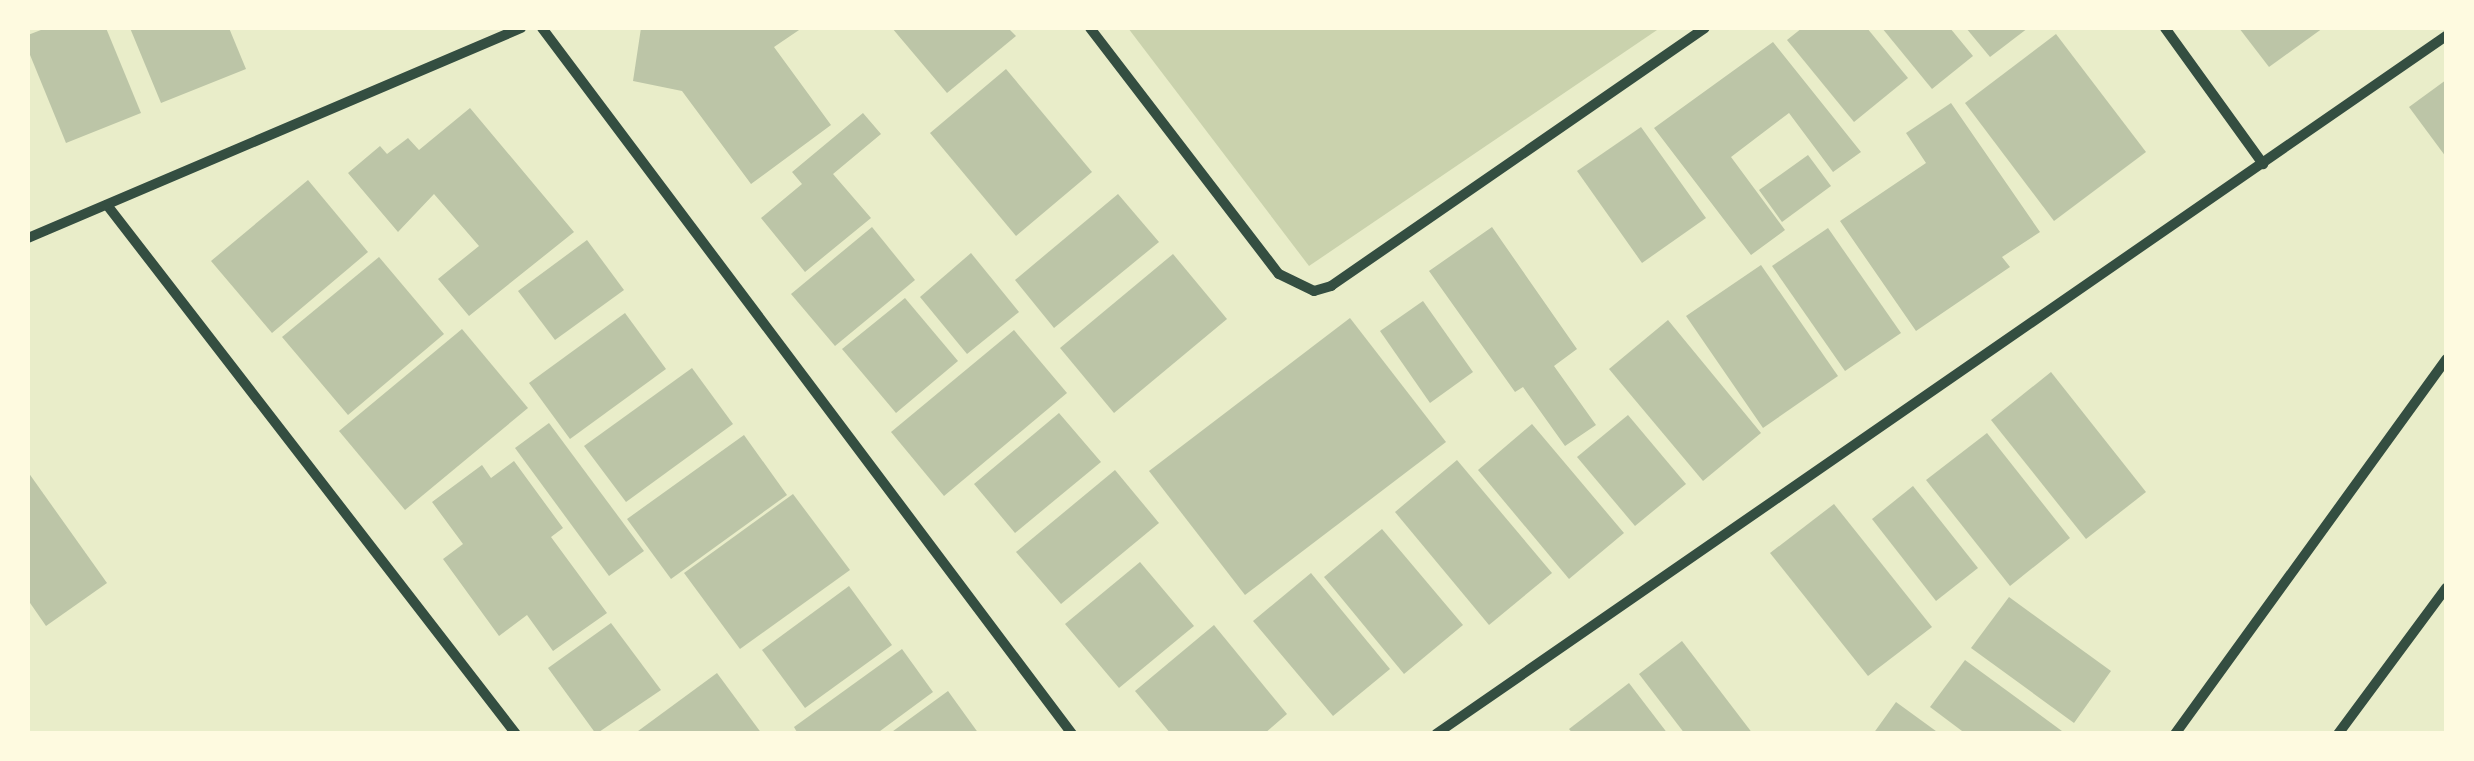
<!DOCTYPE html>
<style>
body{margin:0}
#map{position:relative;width:2474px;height:761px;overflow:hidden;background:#e9edc9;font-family:"Titillium Web",sans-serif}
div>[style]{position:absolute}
.green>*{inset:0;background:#cad2ad}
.building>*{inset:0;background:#bcc5a7}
.minor>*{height:10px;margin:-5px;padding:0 5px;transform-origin:5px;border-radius:5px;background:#344e41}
span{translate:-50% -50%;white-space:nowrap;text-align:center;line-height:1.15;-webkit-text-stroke:10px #fefae0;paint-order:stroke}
.frame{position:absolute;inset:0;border:30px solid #fefae0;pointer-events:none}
</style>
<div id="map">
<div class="green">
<i style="clip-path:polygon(1128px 28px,1660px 28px,1309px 266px)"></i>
</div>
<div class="building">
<i style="clip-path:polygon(46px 28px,106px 28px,141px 113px,66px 143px,28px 50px,28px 35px)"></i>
<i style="clip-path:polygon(130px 28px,229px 28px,246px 69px,161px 103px)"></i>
<i style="clip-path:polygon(641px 28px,802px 28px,774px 47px,831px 125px,751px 184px,682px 91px,633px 81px)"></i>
<i style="clip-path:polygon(892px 28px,1008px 28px,1016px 36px,947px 93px)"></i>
<i style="clip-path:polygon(1802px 28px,1867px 28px,1908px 78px,1854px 122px,1787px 40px)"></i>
<i style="clip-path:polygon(1882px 28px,1950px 28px,1973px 56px,1932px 89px)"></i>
<i style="clip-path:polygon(1966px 28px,2028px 28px,1990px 57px)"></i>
<i style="clip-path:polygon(2239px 28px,2323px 28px,2269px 67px)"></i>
<i style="clip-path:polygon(2056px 34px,2146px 152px,2054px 221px,1965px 103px)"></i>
<i style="clip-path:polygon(1773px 42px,1861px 152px,1833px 172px,1789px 113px,1731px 157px,1785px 230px,1751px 255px,1654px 128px)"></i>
<i style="clip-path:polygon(1006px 69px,1092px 172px,1016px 236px,930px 133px)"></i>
<i style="clip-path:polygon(2446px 80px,2446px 157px,2409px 107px)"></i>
<i style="clip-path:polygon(1951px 103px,2040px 232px,2002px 257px,2010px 267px,1916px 331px,1840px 221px,1926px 163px,1906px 133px)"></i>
<i style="clip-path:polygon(470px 108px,574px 232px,469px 316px,438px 279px,479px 246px,434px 194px,398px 232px,348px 173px,380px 146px,387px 154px,408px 138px,419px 150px)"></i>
<i style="clip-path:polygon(863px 113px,881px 134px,833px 174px,871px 218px,805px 272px,761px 218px,802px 184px,792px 172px)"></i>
<i style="clip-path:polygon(1641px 127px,1706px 218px,1642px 263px,1577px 171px)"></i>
<i style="clip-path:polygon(1808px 155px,1831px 186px,1782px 222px,1759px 190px)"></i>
<i style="clip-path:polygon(308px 180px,368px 252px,272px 333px,211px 261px)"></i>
<i style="clip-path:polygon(1118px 194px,1159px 242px,1054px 328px,1015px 280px)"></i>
<i style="clip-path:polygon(872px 227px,915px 280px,835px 346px,791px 294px)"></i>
<i style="clip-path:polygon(1492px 227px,1577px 349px,1554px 366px,1596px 425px,1565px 446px,1523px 387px,1515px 392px,1429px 271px)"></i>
<i style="clip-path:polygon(1828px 228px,1901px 333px,1845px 371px,1772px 266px)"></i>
<i style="clip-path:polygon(587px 240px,624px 290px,555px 340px,518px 291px)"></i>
<i style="clip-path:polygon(971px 253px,1019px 312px,967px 354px,920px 297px)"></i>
<i style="clip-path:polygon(1173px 254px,1227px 319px,1114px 413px,1060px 348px)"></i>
<i style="clip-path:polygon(379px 257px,444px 334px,348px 415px,282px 337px)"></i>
<i style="clip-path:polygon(1761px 265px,1838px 376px,1763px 428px,1686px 316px)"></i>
<i style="clip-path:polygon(905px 298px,958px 361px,896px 413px,842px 349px)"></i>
<i style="clip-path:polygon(1423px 301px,1473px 372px,1430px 403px,1380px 331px)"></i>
<i style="clip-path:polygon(625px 313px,666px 369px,570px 439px,529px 383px)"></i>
<i style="clip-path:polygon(1350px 318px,1446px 442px,1245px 595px,1149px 471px)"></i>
<i style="clip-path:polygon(1668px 320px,1761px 433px,1703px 481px,1609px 369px)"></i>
<i style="clip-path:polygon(462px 329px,528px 408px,405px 510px,339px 431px)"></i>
<i style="clip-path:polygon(1014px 330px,1067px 393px,944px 496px,891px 432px)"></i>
<i style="clip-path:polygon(692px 368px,733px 424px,626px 502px,584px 446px)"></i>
<i style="clip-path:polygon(2051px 372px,2146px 492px,2086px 539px,1991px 420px)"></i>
<i style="clip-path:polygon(1059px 413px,1101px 462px,1015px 533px,974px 484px)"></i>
<i style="clip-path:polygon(1628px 415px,1686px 484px,1635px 526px,1577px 457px)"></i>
<i style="clip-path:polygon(549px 423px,644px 551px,609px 576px,515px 448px)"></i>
<i style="clip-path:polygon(1532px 424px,1624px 533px,1569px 579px,1478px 470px)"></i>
<i style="clip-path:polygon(1987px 433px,2070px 538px,2010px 586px,1926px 480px)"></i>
<i style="clip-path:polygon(744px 435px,787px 495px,671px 579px,627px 519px)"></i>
<i style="clip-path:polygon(1457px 460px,1552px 573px,1489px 625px,1395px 512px)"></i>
<i style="clip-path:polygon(514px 461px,563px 528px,551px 537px,607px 613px,553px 651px,527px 615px,499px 636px,443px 559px,463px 544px,432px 502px,482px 465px,491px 478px)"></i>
<i style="clip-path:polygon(1115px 470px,1159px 523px,1061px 604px,1016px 552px)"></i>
<i style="clip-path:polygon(28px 472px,107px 583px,46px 626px,28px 600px)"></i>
<i style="clip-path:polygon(1913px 486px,1978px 568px,1936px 601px,1872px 519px)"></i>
<i style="clip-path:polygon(793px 494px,850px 570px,740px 649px,684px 573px)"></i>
<i style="clip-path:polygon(1834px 504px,1932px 627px,1868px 676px,1770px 553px)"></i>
<i style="clip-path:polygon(1382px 529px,1463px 625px,1404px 674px,1324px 577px)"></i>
<i style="clip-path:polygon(1140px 562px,1194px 626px,1119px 688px,1065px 624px)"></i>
<i style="clip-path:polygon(1311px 573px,1390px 669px,1333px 716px,1253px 621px)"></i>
<i style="clip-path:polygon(849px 586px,892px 645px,805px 708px,762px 650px)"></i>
<i style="clip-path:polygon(2009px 597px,2111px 671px,2074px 723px,1971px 648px)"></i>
<i style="clip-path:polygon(611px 623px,661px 690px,596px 734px,548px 668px)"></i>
<i style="clip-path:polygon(1214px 625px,1287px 714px,1264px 734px,1171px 734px,1135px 691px)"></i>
<i style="clip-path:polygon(1682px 641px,1753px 734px,1685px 734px,1639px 674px)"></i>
<i style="clip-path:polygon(902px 649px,933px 692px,876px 734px,798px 734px,794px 727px)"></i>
<i style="clip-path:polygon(1965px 660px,2066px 734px,1966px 734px,1930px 707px)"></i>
<i style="clip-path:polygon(717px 673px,762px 734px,634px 734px)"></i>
<i style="clip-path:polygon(1629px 683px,1668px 734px,1573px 734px,1569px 729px)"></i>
<i style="clip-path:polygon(948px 691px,979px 734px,889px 734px)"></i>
<i style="clip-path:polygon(1896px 702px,1940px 734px,1873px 734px)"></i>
</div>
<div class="minor">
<i style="left:542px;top:28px;width:883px;rotate:53.1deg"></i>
<i style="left:1090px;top:28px;width:310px;rotate:52.5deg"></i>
<i style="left:1279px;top:274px;width:39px;rotate:26deg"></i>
<i style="left:1314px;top:291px;width:18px;rotate:-16deg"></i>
<i style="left:1331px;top:286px;width:454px;rotate:-34.6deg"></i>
<i style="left:2165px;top:28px;width:168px;rotate:54.2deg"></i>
<i style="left:107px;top:205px;width:669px;rotate:52.29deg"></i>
<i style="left:28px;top:238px;width:536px;rotate:-23.07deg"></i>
<i style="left:1436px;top:734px;width:1228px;rotate:-34.65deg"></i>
<i style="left:2175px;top:734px;width:463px;rotate:-54.1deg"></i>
<i style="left:2338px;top:734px;width:182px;rotate:-53.5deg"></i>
</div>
<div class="frame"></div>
</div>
